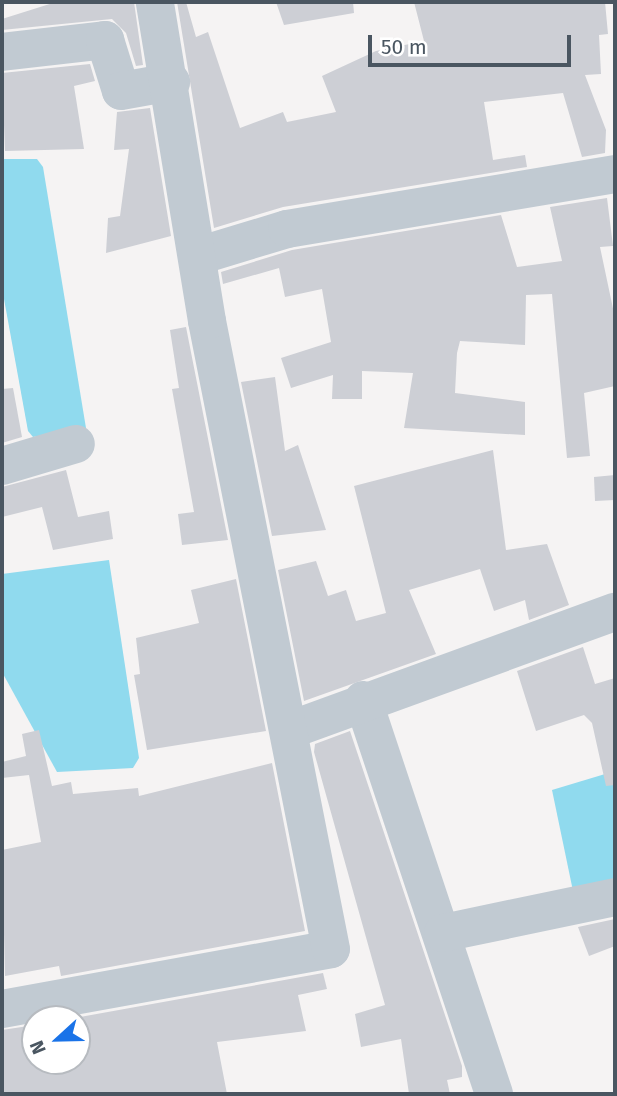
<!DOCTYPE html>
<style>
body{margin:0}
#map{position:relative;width:617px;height:1096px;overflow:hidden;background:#f5f3f3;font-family:"Fira Sans",sans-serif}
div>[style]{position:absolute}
.water>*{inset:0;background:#90daee}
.building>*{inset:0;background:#cdcfd5}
.minor>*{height:38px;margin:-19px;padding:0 19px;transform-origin:19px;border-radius:19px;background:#c1cad2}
span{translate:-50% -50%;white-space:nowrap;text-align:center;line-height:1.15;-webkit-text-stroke:6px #fff;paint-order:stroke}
.frame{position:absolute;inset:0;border:4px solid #4a5661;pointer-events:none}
.north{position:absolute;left:21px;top:1005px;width:70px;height:70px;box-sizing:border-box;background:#fff;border:2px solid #b7bbc0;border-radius:50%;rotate:248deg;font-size:19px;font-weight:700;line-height:28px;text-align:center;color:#4a5661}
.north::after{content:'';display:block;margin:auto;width:24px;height:32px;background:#1a73e8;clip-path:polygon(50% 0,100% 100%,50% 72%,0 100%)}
.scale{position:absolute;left:368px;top:35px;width:203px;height:32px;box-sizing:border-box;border:4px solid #4a5661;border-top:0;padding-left:9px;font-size:21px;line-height:24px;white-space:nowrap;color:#4a5661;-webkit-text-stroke:5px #fff;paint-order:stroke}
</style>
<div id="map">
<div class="water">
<i style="clip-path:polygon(2px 159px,37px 159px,43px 167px,86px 428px,33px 437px,28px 431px,2px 288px)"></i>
<i style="clip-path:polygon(109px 560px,139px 758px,133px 768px,57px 772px,2px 672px,2px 574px)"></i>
<i style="clip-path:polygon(615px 771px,615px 886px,573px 891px,552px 790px)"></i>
</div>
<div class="building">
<i style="clip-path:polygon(56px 2px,134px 2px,143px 65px,136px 66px,126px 33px,112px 19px,2px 30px,2px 19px)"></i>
<i style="clip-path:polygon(177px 2px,186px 2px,196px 37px,208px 32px,240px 128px,283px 112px,287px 122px,336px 112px,322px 76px,376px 51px,424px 41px,414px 2px,605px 2px,608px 34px,599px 35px,601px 74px,585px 75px,606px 130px,605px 153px,582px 157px,563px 93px,484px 102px,493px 160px,525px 155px,527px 167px,283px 207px,214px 228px)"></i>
<i style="clip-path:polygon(276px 2px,353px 2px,354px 13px,284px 25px)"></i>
<i style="clip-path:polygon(90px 64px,95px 81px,74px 86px,84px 149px,5px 151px,2px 73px)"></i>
<i style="clip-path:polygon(150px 108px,171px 236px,106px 253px,108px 218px,120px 216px,129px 149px,114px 150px,117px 112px)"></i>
<i style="clip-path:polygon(607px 198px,613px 246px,600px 247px,615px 318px,615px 386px,584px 393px,590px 456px,567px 458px,552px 294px,526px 295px,525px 345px,460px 341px,457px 353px,455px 393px,525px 402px,525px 435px,404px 428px,413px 373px,362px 371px,362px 399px,332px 399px,333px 375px,291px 388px,281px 358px,331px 342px,322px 289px,285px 297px,279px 268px,223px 284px,221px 272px,292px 250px,501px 215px,517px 267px,562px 261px,550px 207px)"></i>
<i style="clip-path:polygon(186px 327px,228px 540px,182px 545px,178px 514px,194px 512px,172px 389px,179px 388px,170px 330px)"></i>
<i style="clip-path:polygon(275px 377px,285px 451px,298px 445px,326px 530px,272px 536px,241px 382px)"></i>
<i style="clip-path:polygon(13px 388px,22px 437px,2px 443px,2px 389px)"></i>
<i style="clip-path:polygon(493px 450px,506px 550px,547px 544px,569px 605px,529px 620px,525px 600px,494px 611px,480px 569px,409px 590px,436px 654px,304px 701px,278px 570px,316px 561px,328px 596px,346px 590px,356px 621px,386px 613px,354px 486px)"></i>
<i style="clip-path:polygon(66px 470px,78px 517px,109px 511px,113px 539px,53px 550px,42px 507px,2px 517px,2px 487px)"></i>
<i style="clip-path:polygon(615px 475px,615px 500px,595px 501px,594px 477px)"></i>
<i style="clip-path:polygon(236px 579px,266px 731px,147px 750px,134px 675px,140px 674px,136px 638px,199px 623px,191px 590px)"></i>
<i style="clip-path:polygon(583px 647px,595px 684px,615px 678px,615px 785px,606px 786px,592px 723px,584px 715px,536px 731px,517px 671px)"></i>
<i style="clip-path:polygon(39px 730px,52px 786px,71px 782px,73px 794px,138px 788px,139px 796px,272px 763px,305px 931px,61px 976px,59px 966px,5px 976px,2px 850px,41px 842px,29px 775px,2px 778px,2px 762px,26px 756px,22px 734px)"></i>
<i style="clip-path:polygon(350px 731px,462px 1066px,462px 1077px,447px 1080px,450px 1094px,409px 1094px,401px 1039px,361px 1047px,355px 1014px,385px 1005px,314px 752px,315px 744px)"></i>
<i style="clip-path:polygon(615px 919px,615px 946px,589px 956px,578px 927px)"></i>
<i style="clip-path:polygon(323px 973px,327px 989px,298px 995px,306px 1031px,217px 1042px,227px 1094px,2px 1094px,2px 1030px,35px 1025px,35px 1061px,77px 1061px,77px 1019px,69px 1019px)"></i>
</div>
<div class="minor">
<i style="left:2px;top:52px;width:104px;rotate:-6.6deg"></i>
<i style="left:105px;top:40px;width:53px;rotate:72.6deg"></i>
<i style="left:121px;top:91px;width:51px;rotate:-10.2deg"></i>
<i style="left:198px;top:256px;width:93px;rotate:-16.9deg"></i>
<i style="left:287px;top:229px;width:333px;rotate:-9.5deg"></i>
<i style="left:2px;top:466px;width:77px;rotate:-16.6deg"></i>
<i style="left:363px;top:700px;width:415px;rotate:71.6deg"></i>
<i style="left:290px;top:730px;width:346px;rotate:-20deg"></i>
<i style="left:443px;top:933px;width:176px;rotate:-11.8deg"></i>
<i style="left:2px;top:1009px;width:334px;rotate:-10.3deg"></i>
<i style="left:331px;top:949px;width:640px;rotate:-101.17deg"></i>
<i style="left:207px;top:321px;width:323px;rotate:-99.3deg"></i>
</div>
<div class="frame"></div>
<div class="north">N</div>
<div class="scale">50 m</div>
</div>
